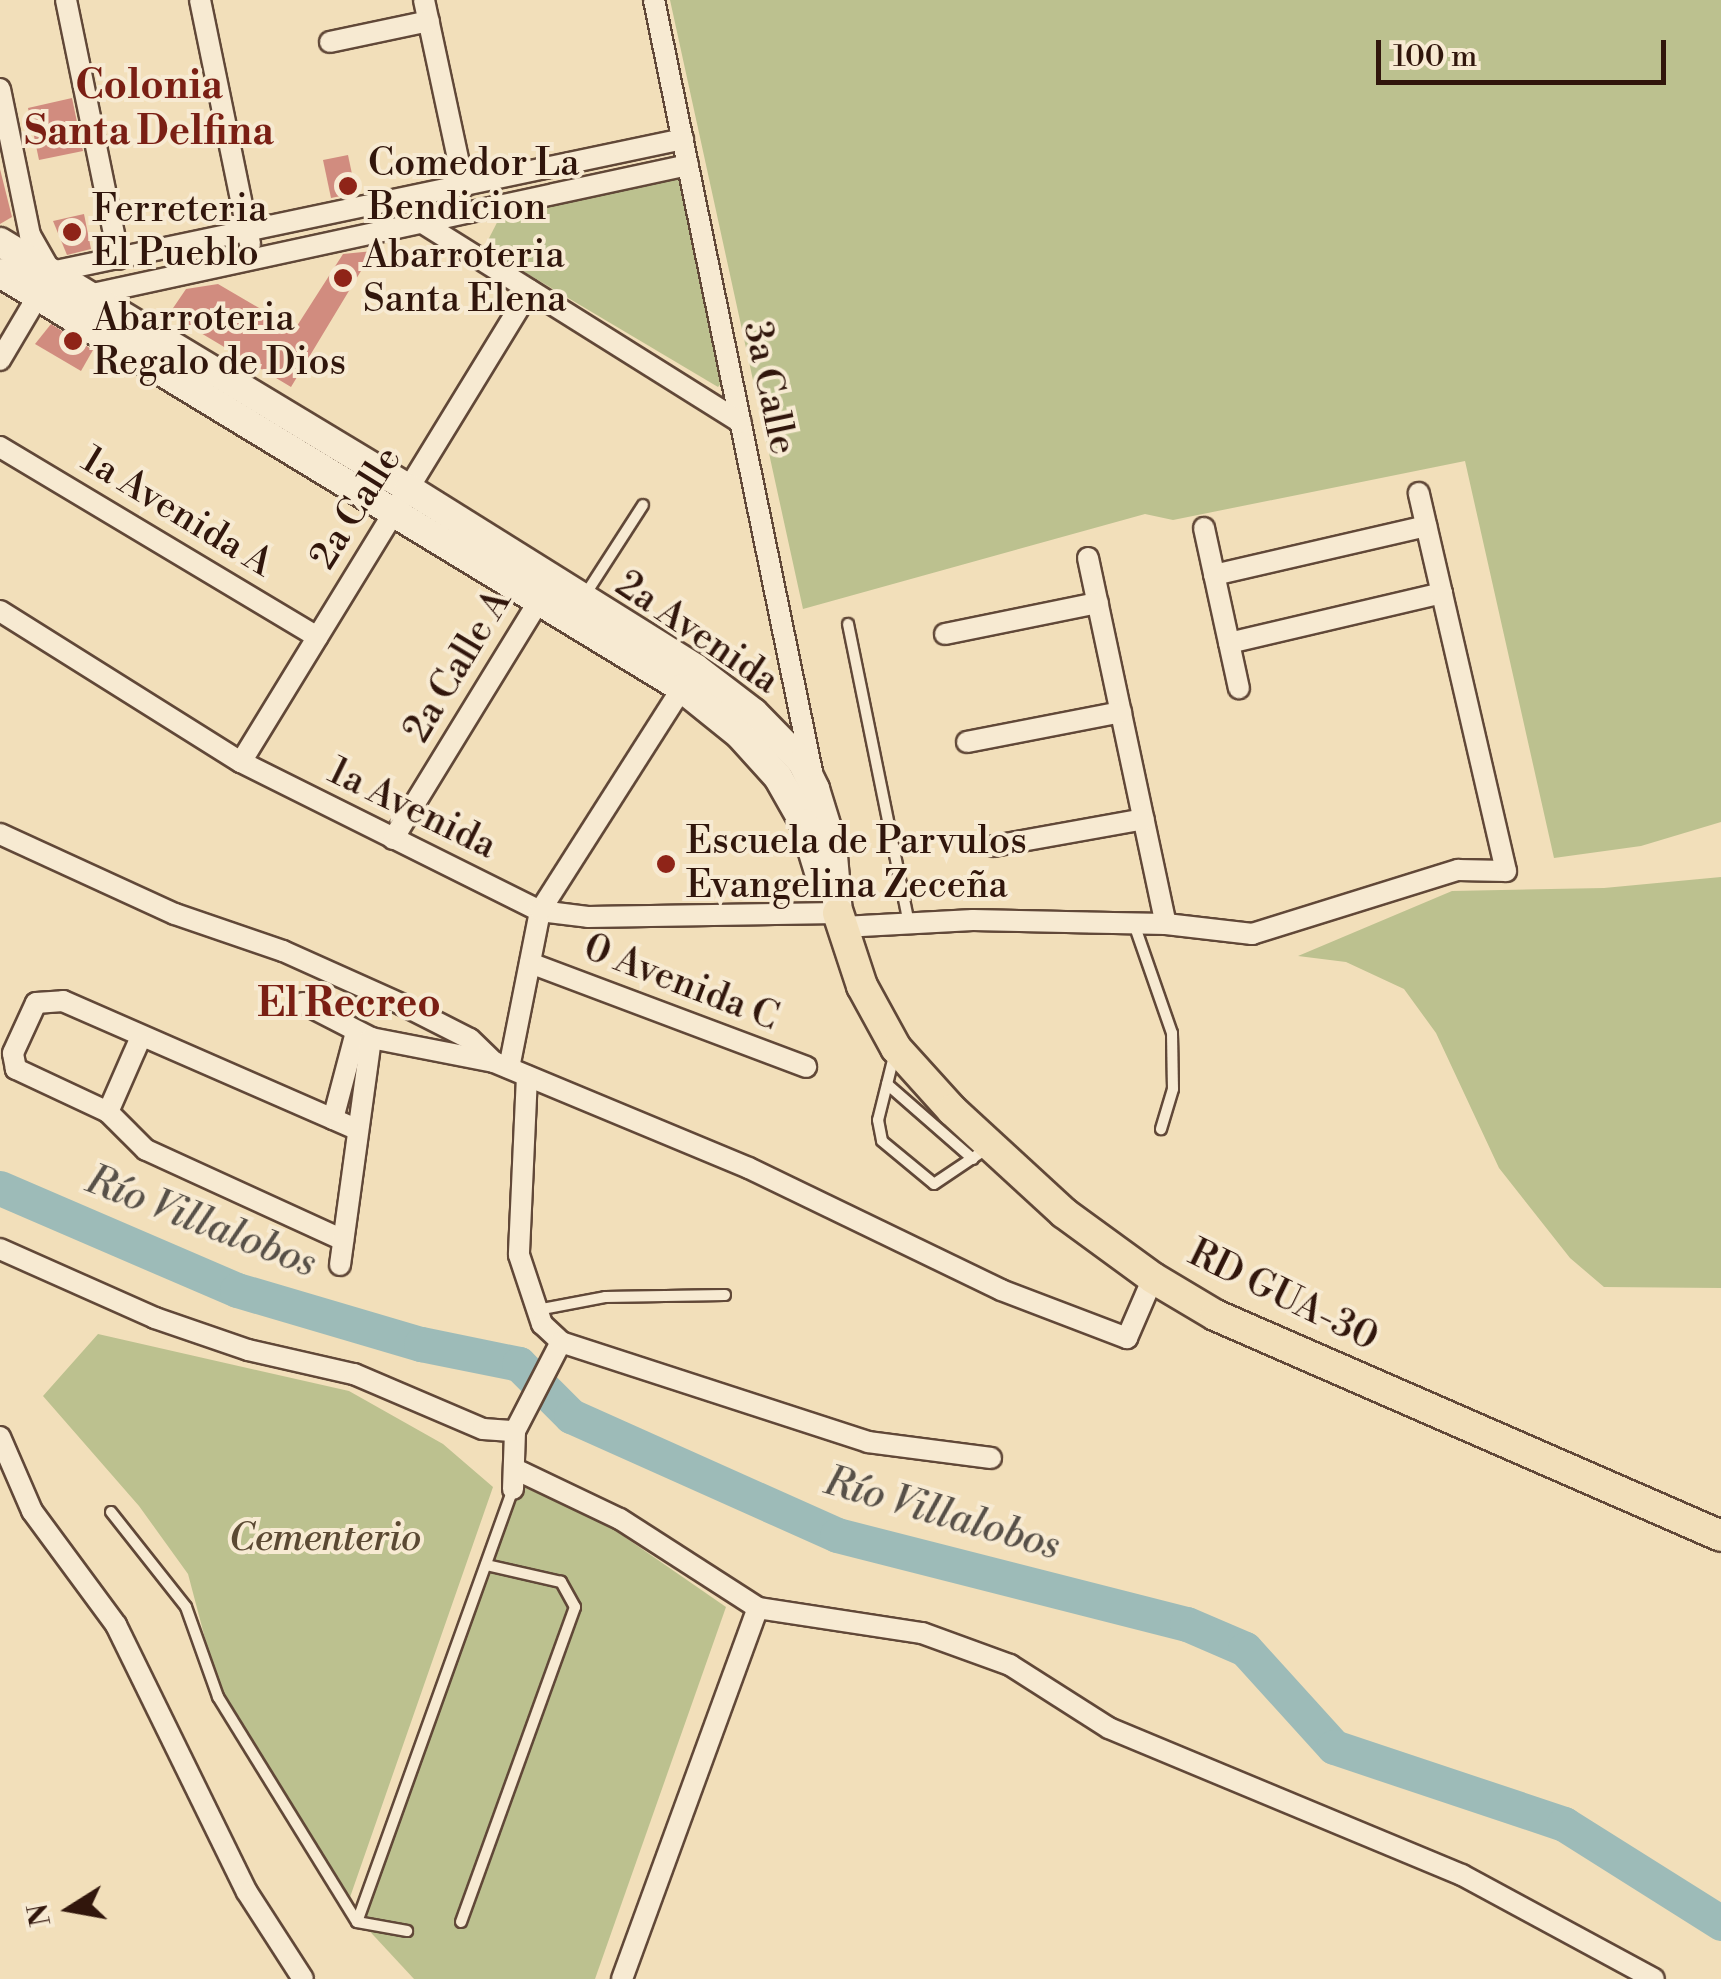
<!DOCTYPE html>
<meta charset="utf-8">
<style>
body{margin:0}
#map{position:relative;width:1721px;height:1979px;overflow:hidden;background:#f2dfba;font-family:"Libre Bodoni",serif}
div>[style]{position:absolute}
.green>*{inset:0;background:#bcc18f}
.river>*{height:35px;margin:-17.5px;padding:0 17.5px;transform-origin:17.5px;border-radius:17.5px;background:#9dbbb8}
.building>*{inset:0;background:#d18c7f}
.roads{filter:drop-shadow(2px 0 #614838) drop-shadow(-2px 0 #614838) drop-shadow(0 2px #614838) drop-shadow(0 -2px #614838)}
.lane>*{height:10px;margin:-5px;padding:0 5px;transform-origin:5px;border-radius:5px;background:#f7ead2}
.street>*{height:20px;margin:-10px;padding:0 10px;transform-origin:10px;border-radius:10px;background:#f7ead2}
.secondary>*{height:28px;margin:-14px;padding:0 14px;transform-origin:14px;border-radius:14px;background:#f7ead2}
.primary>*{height:30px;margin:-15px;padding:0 15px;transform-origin:15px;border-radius:15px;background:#f2dfba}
.dots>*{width:28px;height:28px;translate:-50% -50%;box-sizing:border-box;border:5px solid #f7ead2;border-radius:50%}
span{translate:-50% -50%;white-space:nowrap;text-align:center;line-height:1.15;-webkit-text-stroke:8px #f7ead2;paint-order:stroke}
.poi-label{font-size:38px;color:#31160c}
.left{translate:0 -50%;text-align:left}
.street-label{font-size:38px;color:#31160c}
.park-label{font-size:38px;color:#5b4933;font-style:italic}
.neighbourhood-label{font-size:40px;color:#7a1f14;font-weight:700}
.water-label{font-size:40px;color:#575048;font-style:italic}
.north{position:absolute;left:20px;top:1859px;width:100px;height:100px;-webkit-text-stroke:8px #f7ead2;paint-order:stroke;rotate:259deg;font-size:28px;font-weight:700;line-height:40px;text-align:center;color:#31160c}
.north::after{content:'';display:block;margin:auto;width:35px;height:45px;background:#31160c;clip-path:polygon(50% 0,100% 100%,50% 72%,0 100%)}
.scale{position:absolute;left:1376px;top:40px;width:290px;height:45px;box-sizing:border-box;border:5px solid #31160c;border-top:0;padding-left:12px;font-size:30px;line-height:35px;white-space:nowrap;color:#31160c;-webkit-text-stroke:8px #f7ead2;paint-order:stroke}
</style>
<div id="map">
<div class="green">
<i style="clip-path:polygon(670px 0,1721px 0,1721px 822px,1641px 846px,1554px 858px,1465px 461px,1173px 520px,1145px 514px,803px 609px)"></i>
<i style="clip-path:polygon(680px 170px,729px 374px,718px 387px,484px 248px,507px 203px)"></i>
<i style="clip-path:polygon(1721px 877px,1721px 1288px,1604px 1287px,1570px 1258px,1499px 1168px,1436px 1033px,1404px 989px,1346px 962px,1298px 956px,1452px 891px,1604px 888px)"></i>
<i style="clip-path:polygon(98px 1334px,349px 1391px,443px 1444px,493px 1487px,348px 1903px,220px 1695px,188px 1574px,139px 1506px,43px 1396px)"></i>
<i style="clip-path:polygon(519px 1485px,603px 1522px,726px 1607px,595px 1979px,414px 1979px,362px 1923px)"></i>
</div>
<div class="river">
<i style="left:0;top:1188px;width:258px;rotate:23.3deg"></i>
<i style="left:237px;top:1290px;width:192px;rotate:16.4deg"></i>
<i style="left:421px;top:1344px;width:100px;rotate:11.5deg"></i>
<i style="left:519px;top:1364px;width:74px;rotate:45deg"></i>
<i style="left:571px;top:1416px;width:291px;rotate:24.1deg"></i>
<i style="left:837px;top:1535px;width:361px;rotate:14.3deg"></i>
<i style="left:1187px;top:1624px;width:63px;rotate:23.3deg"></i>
<i style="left:1245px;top:1649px;width:132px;rotate:47.8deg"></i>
<i style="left:1334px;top:1747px;width:243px;rotate:18.5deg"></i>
<i style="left:1564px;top:1824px;width:186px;rotate:32.2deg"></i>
</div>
<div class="building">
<i style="clip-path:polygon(72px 98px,83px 151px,39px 160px,28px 108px)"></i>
<i style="clip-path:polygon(348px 155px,356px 193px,331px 198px,323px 160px)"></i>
<i style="clip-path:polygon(0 169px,12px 217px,0 224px)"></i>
<i style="clip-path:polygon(84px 214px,91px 249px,67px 255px,53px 221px)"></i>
<i style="clip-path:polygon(373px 251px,291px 387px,169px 314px,186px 289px,218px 284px,295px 329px,343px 254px)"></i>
<i style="clip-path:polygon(51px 324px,93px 350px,81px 371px,35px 344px)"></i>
</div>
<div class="roads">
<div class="lane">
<i style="left:585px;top:595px;width:107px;rotate:-57.2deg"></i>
<i style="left:848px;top:624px;width:302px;rotate:78.5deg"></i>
<i style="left:1134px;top:924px;width:115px;rotate:70.8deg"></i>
<i style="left:1172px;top:1033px;width:56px;rotate:89deg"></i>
<i style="left:1173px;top:1089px;width:42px;rotate:106.7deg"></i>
<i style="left:895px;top:1052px;width:70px;rotate:104deg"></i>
<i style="left:878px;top:1120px;width:21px;rotate:79deg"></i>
<i style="left:882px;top:1141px;width:67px;rotate:39.6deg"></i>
<i style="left:934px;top:1184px;width:63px;rotate:-33.9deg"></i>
<i style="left:887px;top:1084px;width:114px;rotate:41.1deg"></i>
<i style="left:537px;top:1310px;width:69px;rotate:-10.8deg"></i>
<i style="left:605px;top:1297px;width:120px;rotate:-1deg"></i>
<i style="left:111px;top:1512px;width:121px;rotate:51.7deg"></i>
<i style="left:186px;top:1607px;width:96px;rotate:70.4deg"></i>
<i style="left:218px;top:1697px;width:264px;rotate:58.3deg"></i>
<i style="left:357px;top:1922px;width:51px;rotate:10.2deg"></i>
<i style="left:357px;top:1922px;width:460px;rotate:-70.2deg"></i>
<i style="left:461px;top:1922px;width:335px;rotate:-70.1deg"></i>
<i style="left:575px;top:1607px;width:29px;rotate:-119deg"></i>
<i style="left:561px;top:1582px;width:77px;rotate:-167.2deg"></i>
</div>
<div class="street">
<i style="left:66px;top:0;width:264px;rotate:78.4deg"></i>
<i style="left:200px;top:0;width:249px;rotate:78.4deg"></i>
<i style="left:424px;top:0;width:191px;rotate:77.9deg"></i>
<i style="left:654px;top:0;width:788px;rotate:78.43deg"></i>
<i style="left:330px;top:42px;width:101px;rotate:-12deg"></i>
<i style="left:0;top:89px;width:149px;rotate:78.4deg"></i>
<i style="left:30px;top:235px;width:40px;rotate:60.3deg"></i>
<i style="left:418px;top:220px;width:381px;rotate:32.1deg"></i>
<i style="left:51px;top:272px;width:646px;rotate:-11.88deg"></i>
<i style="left:88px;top:295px;width:614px;rotate:-12.23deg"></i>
<i style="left:0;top:360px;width:88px;rotate:-59.4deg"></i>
<i style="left:0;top:447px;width:370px;rotate:30.9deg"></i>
<i style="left:1204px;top:528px;width:164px;rotate:77.7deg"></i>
<i style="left:1088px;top:558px;width:374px;rotate:78deg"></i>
<i style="left:1214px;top:575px;width:218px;rotate:-13deg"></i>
<i style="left:0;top:611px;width:284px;rotate:32.1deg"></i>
<i style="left:241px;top:762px;width:334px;rotate:26.5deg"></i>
<i style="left:540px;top:911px;width:48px;rotate:7.1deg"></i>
<i style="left:588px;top:917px;width:250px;rotate:-0.9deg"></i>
<i style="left:945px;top:634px;width:156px;rotate:-11.5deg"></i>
<i style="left:1229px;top:643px;width:219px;rotate:-13.2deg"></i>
<i style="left:967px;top:742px;width:157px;rotate:-11deg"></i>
<i style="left:241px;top:762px;width:553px;rotate:-58.52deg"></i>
<i style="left:0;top:834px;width:192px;rotate:24.6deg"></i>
<i style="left:175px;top:914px;width:114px;rotate:18.9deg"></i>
<i style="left:283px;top:951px;width:129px;rotate:24.2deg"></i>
<i style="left:401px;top:1004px;width:77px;rotate:26.9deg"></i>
<i style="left:470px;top:1039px;width:33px;rotate:44deg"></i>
<i style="left:494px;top:1062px;width:276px;rotate:22.6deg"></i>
<i style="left:749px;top:1168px;width:280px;rotate:25.8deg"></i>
<i style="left:1001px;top:1290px;width:135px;rotate:20.9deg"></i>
<i style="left:1127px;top:1338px;width:65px;rotate:-66.6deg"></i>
<i style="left:393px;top:839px;width:293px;rotate:-58.5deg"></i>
<i style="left:994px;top:846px;width:152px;rotate:-10.2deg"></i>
<i style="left:843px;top:927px;width:130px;rotate:-3.1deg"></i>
<i style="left:973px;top:920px;width:193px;rotate:1.2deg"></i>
<i style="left:1166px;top:924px;width:87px;rotate:6.6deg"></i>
<i style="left:1252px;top:934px;width:216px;rotate:-17.3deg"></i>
<i style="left:1458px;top:870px;width:48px;rotate:1.2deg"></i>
<i style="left:1506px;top:871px;width:388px;rotate:-103deg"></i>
<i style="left:530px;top:963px;width:295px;rotate:20.6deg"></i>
<i style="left:303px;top:1003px;width:76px;rotate:27.2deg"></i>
<i style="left:371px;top:1038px;width:125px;rotate:11deg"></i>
<i style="left:509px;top:1068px;width:160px;rotate:-78.8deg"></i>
<i style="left:540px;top:911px;width:264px;rotate:-57.5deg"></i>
<i style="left:527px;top:1076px;width:179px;rotate:92.6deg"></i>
<i style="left:519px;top:1255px;width:73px;rotate:71.6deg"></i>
<i style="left:542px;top:1324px;width:26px;rotate:43deg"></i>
<i style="left:561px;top:1342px;width:323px;rotate:18deg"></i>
<i style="left:868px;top:1442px;width:124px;rotate:7.4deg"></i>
<i style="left:108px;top:1112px;width:80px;rotate:-66.3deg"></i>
<i style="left:333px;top:1119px;width:90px;rotate:-75.2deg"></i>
<i style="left:343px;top:1240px;width:217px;rotate:-155.4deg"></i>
<i style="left:146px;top:1150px;width:54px;rotate:-135deg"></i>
<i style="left:108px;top:1112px;width:102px;rotate:-154.9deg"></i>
<i style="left:16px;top:1069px;width:16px;rotate:-101deg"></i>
<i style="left:13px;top:1053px;width:55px;rotate:-65.3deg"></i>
<i style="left:36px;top:1003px;width:27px;rotate:-4deg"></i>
<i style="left:63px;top:1001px;width:320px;rotate:23.6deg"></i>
<i style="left:0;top:1249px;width:170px;rotate:24deg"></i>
<i style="left:155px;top:1318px;width:98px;rotate:19deg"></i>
<i style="left:248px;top:1350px;width:109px;rotate:12.8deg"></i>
<i style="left:354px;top:1374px;width:140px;rotate:23.1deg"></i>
<i style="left:483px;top:1429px;width:32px;rotate:4deg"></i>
<i style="left:340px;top:1265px;width:229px;rotate:-82.2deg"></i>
<i style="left:0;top:1437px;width:81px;rotate:66.6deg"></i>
<i style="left:32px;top:1511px;width:142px;rotate:53.6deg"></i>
<i style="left:116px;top:1625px;width:297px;rotate:63.9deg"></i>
<i style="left:247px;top:1892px;width:103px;rotate:57.2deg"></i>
<i style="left:515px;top:1469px;width:116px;rotate:25.5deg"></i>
<i style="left:620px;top:1519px;width:164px;rotate:32.8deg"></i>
<i style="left:758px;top:1608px;width:166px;rotate:8.7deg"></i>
<i style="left:922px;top:1633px;width:94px;rotate:20deg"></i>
<i style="left:1010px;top:1665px;width:117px;rotate:32.5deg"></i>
<i style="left:1109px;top:1728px;width:382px;rotate:22.6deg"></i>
<i style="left:1462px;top:1875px;width:218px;rotate:28.4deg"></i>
<i style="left:513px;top:1489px;width:58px;rotate:-88deg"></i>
<i style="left:515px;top:1431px;width:100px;rotate:-62.7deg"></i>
<i style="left:622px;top:1979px;width:395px;rotate:-69.9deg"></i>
</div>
<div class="secondary">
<i style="left:0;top:242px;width:478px;rotate:31.1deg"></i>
<i style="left:409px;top:489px;width:337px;rotate:32deg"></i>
<i style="left:695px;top:668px;width:74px;rotate:37.3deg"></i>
<i style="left:754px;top:713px;width:69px;rotate:45.6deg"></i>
<i style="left:802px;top:762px;width:30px;rotate:64deg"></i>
<i style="left:815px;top:789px;width:58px;rotate:72.8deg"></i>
<i style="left:832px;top:844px;width:69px;rotate:85deg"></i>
<i style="left:0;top:273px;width:798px;rotate:31.32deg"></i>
<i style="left:682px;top:688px;width:75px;rotate:39deg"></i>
<i style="left:740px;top:735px;width:57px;rotate:47.9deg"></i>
<i style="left:778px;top:777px;width:53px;rotate:60.5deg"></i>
<i style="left:804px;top:823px;width:65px;rotate:73deg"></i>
</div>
<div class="primary">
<i style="left:838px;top:913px;width:77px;rotate:71.8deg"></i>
<i style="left:862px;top:986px;width:71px;rotate:61.3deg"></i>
<i style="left:896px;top:1048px;width:84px;rotate:47.9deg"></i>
<i style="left:952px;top:1110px;width:152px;rotate:42.6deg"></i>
<i style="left:1064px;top:1213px;width:110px;rotate:36.1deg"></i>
<i style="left:1153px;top:1278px;width:72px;rotate:30.8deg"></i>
<i style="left:1215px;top:1315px;width:552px;rotate:23.59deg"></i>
</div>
</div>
<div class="dots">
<i style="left:348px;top:186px;background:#8f2418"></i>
<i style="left:72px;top:232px;background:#8f2418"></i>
<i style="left:343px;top:278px;background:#8f2418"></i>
<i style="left:73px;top:341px;background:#8f2418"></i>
<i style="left:666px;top:864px;background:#8f2418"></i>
</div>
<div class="poi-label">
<span class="left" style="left:368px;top:186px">Comedor La<br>Bendicion</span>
<span class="left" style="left:92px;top:232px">Ferreteria<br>El Pueblo</span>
<span class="left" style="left:363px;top:278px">Abarroteria<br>Santa Elena</span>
<span class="left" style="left:93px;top:341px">Abarroteria<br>Regalo de Dios</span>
<span class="left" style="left:686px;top:864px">Escuela de Parvulos<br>Evangelina Zeceña</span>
</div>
<div class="street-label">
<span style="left:769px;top:388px;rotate:78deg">3a Calle</span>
<span style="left:356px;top:508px;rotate:-58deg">2a Calle</span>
<span style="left:177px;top:512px;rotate:31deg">1a Avenida A</span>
<span style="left:697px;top:633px;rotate:34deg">2a Avenida</span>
<span style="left:458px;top:666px;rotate:-59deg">2a Calle A</span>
<span style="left:412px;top:809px;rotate:26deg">1a Avenida</span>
<span style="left:681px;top:983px;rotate:21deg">0 Avenida C</span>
<span style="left:1283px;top:1296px;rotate:26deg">RD GUA-30</span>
</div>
<div class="park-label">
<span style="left:325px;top:1539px">Cementerio</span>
</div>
<div class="neighbourhood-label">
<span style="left:149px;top:109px">Colonia<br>Santa Delfina</span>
<span style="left:349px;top:1004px">El Recreo</span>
</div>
<div class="water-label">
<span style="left:201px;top:1222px;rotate:21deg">Río Villalobos</span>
<span style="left:942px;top:1514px;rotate:16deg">Río Villalobos</span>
</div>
<div class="north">N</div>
<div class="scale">100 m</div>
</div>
